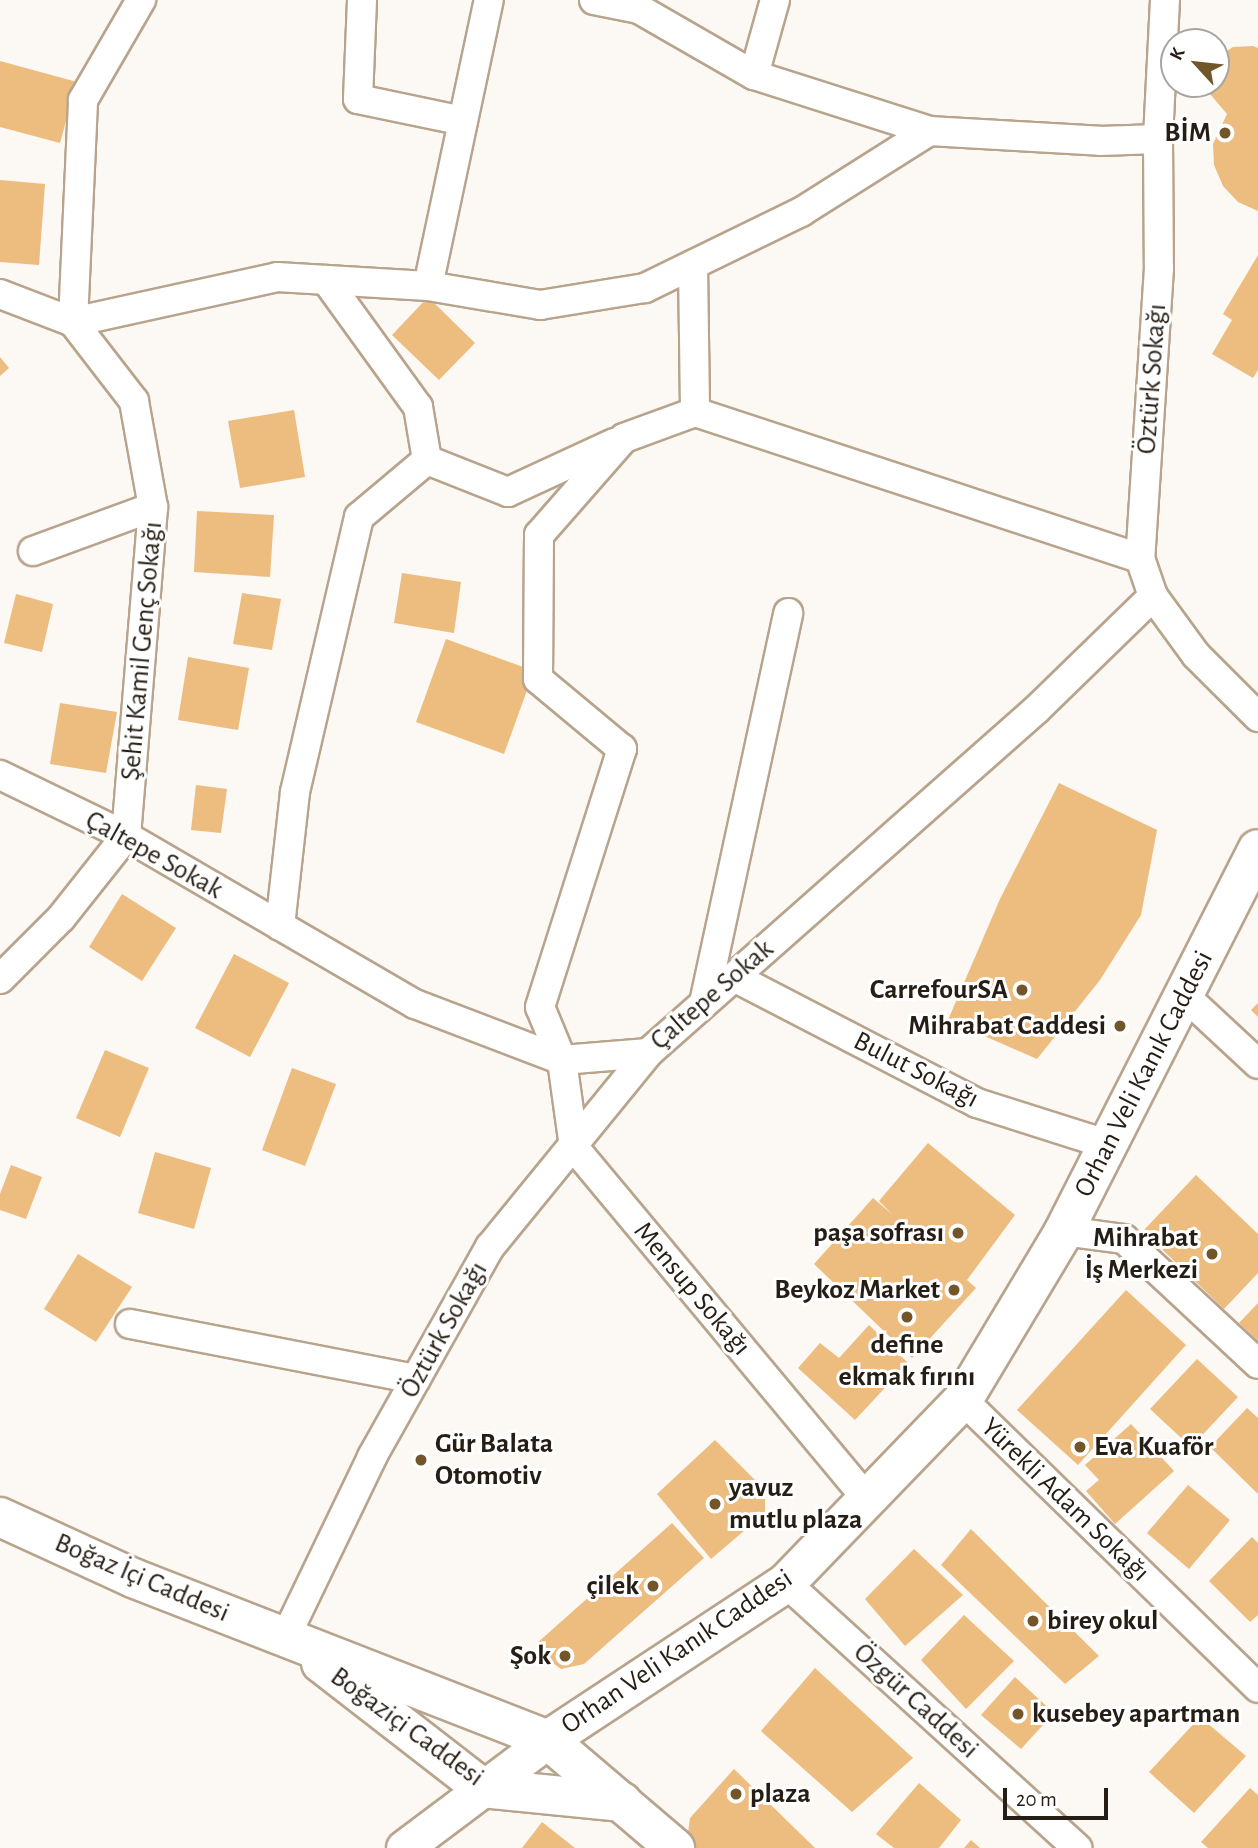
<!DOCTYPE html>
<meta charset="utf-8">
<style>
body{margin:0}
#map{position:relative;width:1258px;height:1848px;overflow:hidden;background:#fcf8f3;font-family:"Alegreya Sans",sans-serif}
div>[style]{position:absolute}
.building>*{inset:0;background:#edbc7f}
.roads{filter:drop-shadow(2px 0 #b8a48d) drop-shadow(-2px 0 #b8a48d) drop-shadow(0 2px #b8a48d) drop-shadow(0 -2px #b8a48d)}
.minor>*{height:28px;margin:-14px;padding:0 14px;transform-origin:14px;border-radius:14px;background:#fff}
.tertiary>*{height:35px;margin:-17.5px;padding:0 17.5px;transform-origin:17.5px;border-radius:17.5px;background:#fff}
.primary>*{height:38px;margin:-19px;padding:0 19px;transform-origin:19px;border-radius:19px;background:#fff}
.dots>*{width:19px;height:19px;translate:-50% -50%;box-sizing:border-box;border:4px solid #fff;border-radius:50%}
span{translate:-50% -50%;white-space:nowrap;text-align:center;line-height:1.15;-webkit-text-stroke:6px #fff;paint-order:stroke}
.poi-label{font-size:28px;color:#261e15;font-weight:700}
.right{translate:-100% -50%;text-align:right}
.left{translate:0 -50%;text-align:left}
.street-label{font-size:28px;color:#261e15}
.north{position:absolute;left:1160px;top:28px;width:70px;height:70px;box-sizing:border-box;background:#fff;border:2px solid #a8a5a1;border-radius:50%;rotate:297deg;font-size:19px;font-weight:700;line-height:28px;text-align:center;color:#261e15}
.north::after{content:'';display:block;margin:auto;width:24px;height:32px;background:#725629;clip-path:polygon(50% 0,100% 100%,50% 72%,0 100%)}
.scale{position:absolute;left:1003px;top:1788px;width:105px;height:32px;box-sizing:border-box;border:4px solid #261e15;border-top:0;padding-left:9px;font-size:21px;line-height:24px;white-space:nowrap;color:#261e15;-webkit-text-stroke:5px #fff;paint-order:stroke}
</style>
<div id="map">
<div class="building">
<i style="clip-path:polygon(1253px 46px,1258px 48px,1258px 211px,1238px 202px,1223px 186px,1214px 165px,1213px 144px,1227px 114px,1210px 94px,1209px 84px,1216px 84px,1217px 57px,1233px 47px)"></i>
<i style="clip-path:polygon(0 61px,77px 82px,60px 143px,0 127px)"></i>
<i style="clip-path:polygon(0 180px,45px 184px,39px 265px,0 262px)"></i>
<i style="clip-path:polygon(1258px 255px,1258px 370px,1253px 378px,1212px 354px,1232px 320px,1223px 314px)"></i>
<i style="clip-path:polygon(428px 297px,475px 343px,439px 380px,392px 335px)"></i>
<i style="clip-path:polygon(0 357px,9px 368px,0 376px)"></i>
<i style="clip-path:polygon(294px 410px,305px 477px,240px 488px,228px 421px)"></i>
<i style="clip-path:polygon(197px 511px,274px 515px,270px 577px,194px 572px)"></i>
<i style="clip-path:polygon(402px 573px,461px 582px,454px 633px,394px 623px)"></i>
<i style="clip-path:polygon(242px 593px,281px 599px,272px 650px,233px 644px)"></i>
<i style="clip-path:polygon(16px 594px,53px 604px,42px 652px,4px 643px)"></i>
<i style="clip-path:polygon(446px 639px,534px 671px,504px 754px,416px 722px)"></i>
<i style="clip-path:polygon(188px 657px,249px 668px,238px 730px,178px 720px)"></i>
<i style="clip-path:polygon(60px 703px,117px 712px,106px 773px,50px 764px)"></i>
<i style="clip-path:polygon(1059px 783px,1157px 830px,1141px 915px,1100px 980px,1037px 1059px,948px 1020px,1000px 899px)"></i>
<i style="clip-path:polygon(196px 785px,227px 789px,221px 833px,191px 830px)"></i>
<i style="clip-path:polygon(122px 894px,176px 928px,142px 981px,89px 947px)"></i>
<i style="clip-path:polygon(234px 954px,289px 983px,250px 1057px,195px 1028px)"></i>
<i style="clip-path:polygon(1258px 1003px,1258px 1017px,1251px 1010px)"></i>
<i style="clip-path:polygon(105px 1050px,149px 1068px,120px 1137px,76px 1118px)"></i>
<i style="clip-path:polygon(292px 1068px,336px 1084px,305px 1166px,262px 1150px)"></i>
<i style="clip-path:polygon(928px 1143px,1015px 1215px,967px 1280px,976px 1288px,912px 1358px,814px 1264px,873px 1198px,893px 1215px,879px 1201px)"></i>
<i style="clip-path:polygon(155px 1152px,211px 1168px,194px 1229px,138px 1213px)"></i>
<i style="clip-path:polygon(11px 1165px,42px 1177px,26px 1219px,0 1210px,0 1194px)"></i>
<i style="clip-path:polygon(1196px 1175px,1258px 1234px,1258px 1273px,1224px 1309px,1143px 1231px)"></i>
<i style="clip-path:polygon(78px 1254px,132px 1287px,96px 1342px,44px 1309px)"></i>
<i style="clip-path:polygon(1126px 1290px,1186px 1345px,1078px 1465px,1017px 1410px)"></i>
<i style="clip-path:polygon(1258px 1303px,1258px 1341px,1239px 1323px)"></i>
<i style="clip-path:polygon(869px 1325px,908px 1363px,855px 1420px,798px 1368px,820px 1343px,839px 1358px)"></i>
<i style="clip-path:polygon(1197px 1359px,1238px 1397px,1191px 1447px,1150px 1409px)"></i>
<i style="clip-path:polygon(1247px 1408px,1258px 1418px,1258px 1494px,1210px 1447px)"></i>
<i style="clip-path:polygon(1131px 1424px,1174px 1471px,1115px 1524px,1086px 1491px,1099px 1480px,1085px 1465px)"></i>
<i style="clip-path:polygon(715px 1440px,765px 1490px,765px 1513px,711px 1559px,657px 1494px)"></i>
<i style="clip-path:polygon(1188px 1485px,1230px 1520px,1189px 1569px,1147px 1533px)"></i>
<i style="clip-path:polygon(672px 1523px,704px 1558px,584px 1664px,561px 1669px,546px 1658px,536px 1644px)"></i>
<i style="clip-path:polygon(971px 1529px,1099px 1656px,1065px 1684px,941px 1565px)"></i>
<i style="clip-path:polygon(1252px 1537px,1258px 1543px,1258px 1615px,1250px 1622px,1209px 1581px)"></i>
<i style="clip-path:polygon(914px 1549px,963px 1595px,905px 1646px,865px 1599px)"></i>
<i style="clip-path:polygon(964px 1615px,1014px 1661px,966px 1709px,921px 1660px)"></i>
<i style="clip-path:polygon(815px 1668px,913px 1758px,852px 1812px,761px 1731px)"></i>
<i style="clip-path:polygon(1015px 1677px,1054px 1713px,1021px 1749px,981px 1715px)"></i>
<i style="clip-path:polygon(1200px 1717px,1246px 1756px,1194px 1813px,1149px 1772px)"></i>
<i style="clip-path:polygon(734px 1769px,815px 1848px,696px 1848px,687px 1840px,690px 1818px)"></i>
<i style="clip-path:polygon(919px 1783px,961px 1820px,939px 1848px,894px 1848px,876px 1834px)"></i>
<i style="clip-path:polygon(1250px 1788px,1258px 1795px,1258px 1848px,1208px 1848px,1201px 1842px)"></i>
<i style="clip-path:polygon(542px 1822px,575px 1848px,522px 1848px)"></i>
<i style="clip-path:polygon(971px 1840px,980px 1848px,964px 1848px)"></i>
</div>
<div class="roads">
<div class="minor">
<i style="left:362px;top:0;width:99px;rotate:92.3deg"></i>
<i style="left:358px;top:99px;width:107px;rotate:11.8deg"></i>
<i style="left:594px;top:0;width:46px;rotate:11.3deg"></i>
<i style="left:639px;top:9px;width:133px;rotate:29.9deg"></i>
<i style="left:754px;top:75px;width:184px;rotate:17.7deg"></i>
<i style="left:929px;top:131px;width:171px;rotate:3.3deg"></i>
<i style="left:1100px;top:141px;width:58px;rotate:-2deg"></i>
<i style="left:1165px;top:0;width:139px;rotate:92.9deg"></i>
<i style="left:1158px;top:139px;width:129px;rotate:89.6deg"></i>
<i style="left:1159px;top:268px;width:291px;rotate:93.7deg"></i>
<i style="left:1140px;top:558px;width:40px;rotate:71.1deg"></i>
<i style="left:1153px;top:596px;width:73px;rotate:53.9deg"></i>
<i style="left:1196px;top:655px;width:88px;rotate:45deg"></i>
<i style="left:754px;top:75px;width:78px;rotate:-74.4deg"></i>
<i style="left:693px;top:265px;width:147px;rotate:89.2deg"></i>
<i style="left:428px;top:286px;width:292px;rotate:-78deg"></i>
<i style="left:0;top:294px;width:78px;rotate:21deg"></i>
<i style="left:73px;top:322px;width:209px;rotate:-12.4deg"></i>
<i style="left:277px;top:277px;width:151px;rotate:3.4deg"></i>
<i style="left:428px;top:286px;width:114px;rotate:9.6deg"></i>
<i style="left:540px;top:305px;width:106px;rotate:-9.2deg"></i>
<i style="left:645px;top:288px;width:174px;rotate:-26deg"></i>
<i style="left:801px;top:212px;width:151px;rotate:-32.3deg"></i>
<i style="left:427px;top:460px;width:87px;rotate:21.6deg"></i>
<i style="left:508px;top:492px;width:117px;rotate:-24.8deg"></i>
<i style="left:33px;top:551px;width:128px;rotate:-20.1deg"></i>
<i style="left:0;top:775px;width:140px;rotate:25.8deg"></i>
<i style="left:126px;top:836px;width:334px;rotate:30.2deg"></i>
<i style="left:415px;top:1004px;width:157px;rotate:20.9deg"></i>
<i style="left:562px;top:1060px;width:86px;rotate:-4.7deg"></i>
<i style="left:648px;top:1053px;width:519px;rotate:-41.49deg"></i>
<i style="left:1037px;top:709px;width:162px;rotate:-44.2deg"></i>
<i style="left:280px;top:926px;width:135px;rotate:-83.6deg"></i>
<i style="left:295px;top:792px;width:282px;rotate:-76.9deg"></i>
<i style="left:359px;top:517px;width:89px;rotate:-40deg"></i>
<i style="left:427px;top:460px;width:54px;rotate:-99.6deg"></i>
<i style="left:418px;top:407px;width:157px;rotate:-125.9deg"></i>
<i style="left:734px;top:977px;width:274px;rotate:27.4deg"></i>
<i style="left:977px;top:1103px;width:135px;rotate:17.6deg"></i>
<i style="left:0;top:979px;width:86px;rotate:-45deg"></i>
<i style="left:61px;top:918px;width:105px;rotate:-51.6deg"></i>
<i style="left:126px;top:836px;width:330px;rotate:-85.3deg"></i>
<i style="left:153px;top:507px;width:108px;rotate:-100.2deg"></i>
<i style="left:134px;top:401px;width:100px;rotate:-127.7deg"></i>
<i style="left:73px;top:322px;width:222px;rotate:-87.4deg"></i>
<i style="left:83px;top:100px;width:116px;rotate:-59.9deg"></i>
<i style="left:1186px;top:997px;width:98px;rotate:42.9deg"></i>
<i style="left:704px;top:1003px;width:399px;rotate:-77.8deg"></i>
<i style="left:1064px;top:1231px;width:61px;rotate:7.6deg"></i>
<i style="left:1124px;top:1239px;width:183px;rotate:43deg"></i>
<i style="left:130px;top:1324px;width:291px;rotate:10.9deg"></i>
<i style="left:963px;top:1400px;width:412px;rotate:44.3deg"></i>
<i style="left:867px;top:1499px;width:458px;rotate:-129.8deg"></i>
<i style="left:574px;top:1147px;width:88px;rotate:-97.9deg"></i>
<i style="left:562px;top:1060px;width:57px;rotate:-112.5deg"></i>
<i style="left:540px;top:1007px;width:271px;rotate:-72.4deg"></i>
<i style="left:622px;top:749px;width:109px;rotate:-140.2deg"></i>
<i style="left:538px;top:679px;width:144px;rotate:-89.6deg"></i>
<i style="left:539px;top:535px;width:129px;rotate:-48.8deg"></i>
<i style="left:624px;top:438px;width:76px;rotate:-20.1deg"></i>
<i style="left:695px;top:412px;width:468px;rotate:18.2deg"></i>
<i style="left:786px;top:1583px;width:394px;rotate:42.3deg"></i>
<i style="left:286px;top:1636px;width:199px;rotate:-64.3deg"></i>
<i style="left:372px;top:1457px;width:241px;rotate:-60.7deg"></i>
<i style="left:490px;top:1247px;width:250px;rotate:-50.8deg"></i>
</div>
<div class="tertiary">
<i style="left:404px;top:1848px;width:180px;rotate:-36.9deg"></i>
</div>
<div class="primary">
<i style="left:0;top:1517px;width:146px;rotate:24.6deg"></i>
<i style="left:133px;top:1578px;width:445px;rotate:21.3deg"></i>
<i style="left:548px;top:1740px;width:167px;rotate:40.4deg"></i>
<i style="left:321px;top:1663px;width:204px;rotate:37.8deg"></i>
<i style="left:482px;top:1788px;width:141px;rotate:5.7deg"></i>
<i style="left:548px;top:1740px;width:285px;rotate:-33.4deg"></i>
<i style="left:786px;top:1583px;width:255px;rotate:-46deg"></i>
<i style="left:963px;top:1400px;width:197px;rotate:-59.1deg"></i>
<i style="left:1064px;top:1231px;width:428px;rotate:-63.1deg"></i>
</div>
</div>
<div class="dots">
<i style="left:1225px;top:133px;background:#725629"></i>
<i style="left:1022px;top:990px;background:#725629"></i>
<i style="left:1120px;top:1026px;background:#725629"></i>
<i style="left:958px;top:1233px;background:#725629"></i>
<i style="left:1212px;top:1254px;background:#725629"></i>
<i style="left:954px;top:1290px;background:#725629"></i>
<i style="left:907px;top:1317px;background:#725629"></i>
<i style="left:1080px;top:1447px;background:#725629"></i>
<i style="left:421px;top:1460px;background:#725629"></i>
<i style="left:715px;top:1504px;background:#725629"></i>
<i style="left:653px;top:1586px;background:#725629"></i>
<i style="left:1033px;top:1621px;background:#725629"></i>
<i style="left:565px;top:1656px;background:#725629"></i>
<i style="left:1018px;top:1714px;background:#725629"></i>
<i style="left:736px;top:1794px;background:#725629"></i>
</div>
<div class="poi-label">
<span class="right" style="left:1211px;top:133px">BİM</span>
<span class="right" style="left:1008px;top:990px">CarrefourSA</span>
<span class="right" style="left:1106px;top:1026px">Mihrabat Caddesi</span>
<span class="right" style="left:944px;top:1233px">paşa sofrası</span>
<span class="right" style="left:1198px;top:1254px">Mihrabat<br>İş Merkezi</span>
<span class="right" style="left:940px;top:1290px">Beykoz Market</span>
<span style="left:907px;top:1361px">define<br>ekmak fırını</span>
<span class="left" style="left:435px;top:1460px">Gür Balata<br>Otomotiv</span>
<span class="left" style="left:1094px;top:1447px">Eva Kuaför</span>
<span class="left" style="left:729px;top:1504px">yavuz<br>mutlu plaza</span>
<span class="right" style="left:639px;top:1586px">çilek</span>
<span class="left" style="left:1047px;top:1621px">birey okul</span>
<span class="right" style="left:551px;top:1656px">Şok</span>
<span class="left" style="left:1032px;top:1714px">kusebey apartman</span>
<span class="left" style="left:750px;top:1794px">plaza</span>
</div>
<div class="street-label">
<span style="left:1152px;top:379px;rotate:-86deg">Öztürk Sokağı</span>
<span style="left:142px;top:651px;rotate:-85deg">Şehit Kamil Genç Sokağı</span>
<span style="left:154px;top:855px;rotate:29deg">Çaltepe Sokak</span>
<span style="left:712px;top:995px;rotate:-41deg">Çaltepe Sokak</span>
<span style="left:916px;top:1070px;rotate:27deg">Bulut Sokağı</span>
<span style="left:1144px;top:1074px;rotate:-63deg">Orhan Veli Kanık Caddesi</span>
<span style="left:692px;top:1289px;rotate:50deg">Mensup Sokağı</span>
<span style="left:444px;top:1330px;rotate:-61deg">Öztürk Sokağı</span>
<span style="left:1065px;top:1500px;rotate:44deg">Yürekli Adam Sokağı</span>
<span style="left:142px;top:1578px;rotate:23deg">Boğaz İçi Caddesi</span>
<span style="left:677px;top:1652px;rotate:-34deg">Orhan Veli Kanık Caddesi</span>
<span style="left:916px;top:1701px;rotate:42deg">Özgür Caddesi</span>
<span style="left:407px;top:1727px;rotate:36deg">Boğaziçi Caddesi</span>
</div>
<div class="north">K</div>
<div class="scale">20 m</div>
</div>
